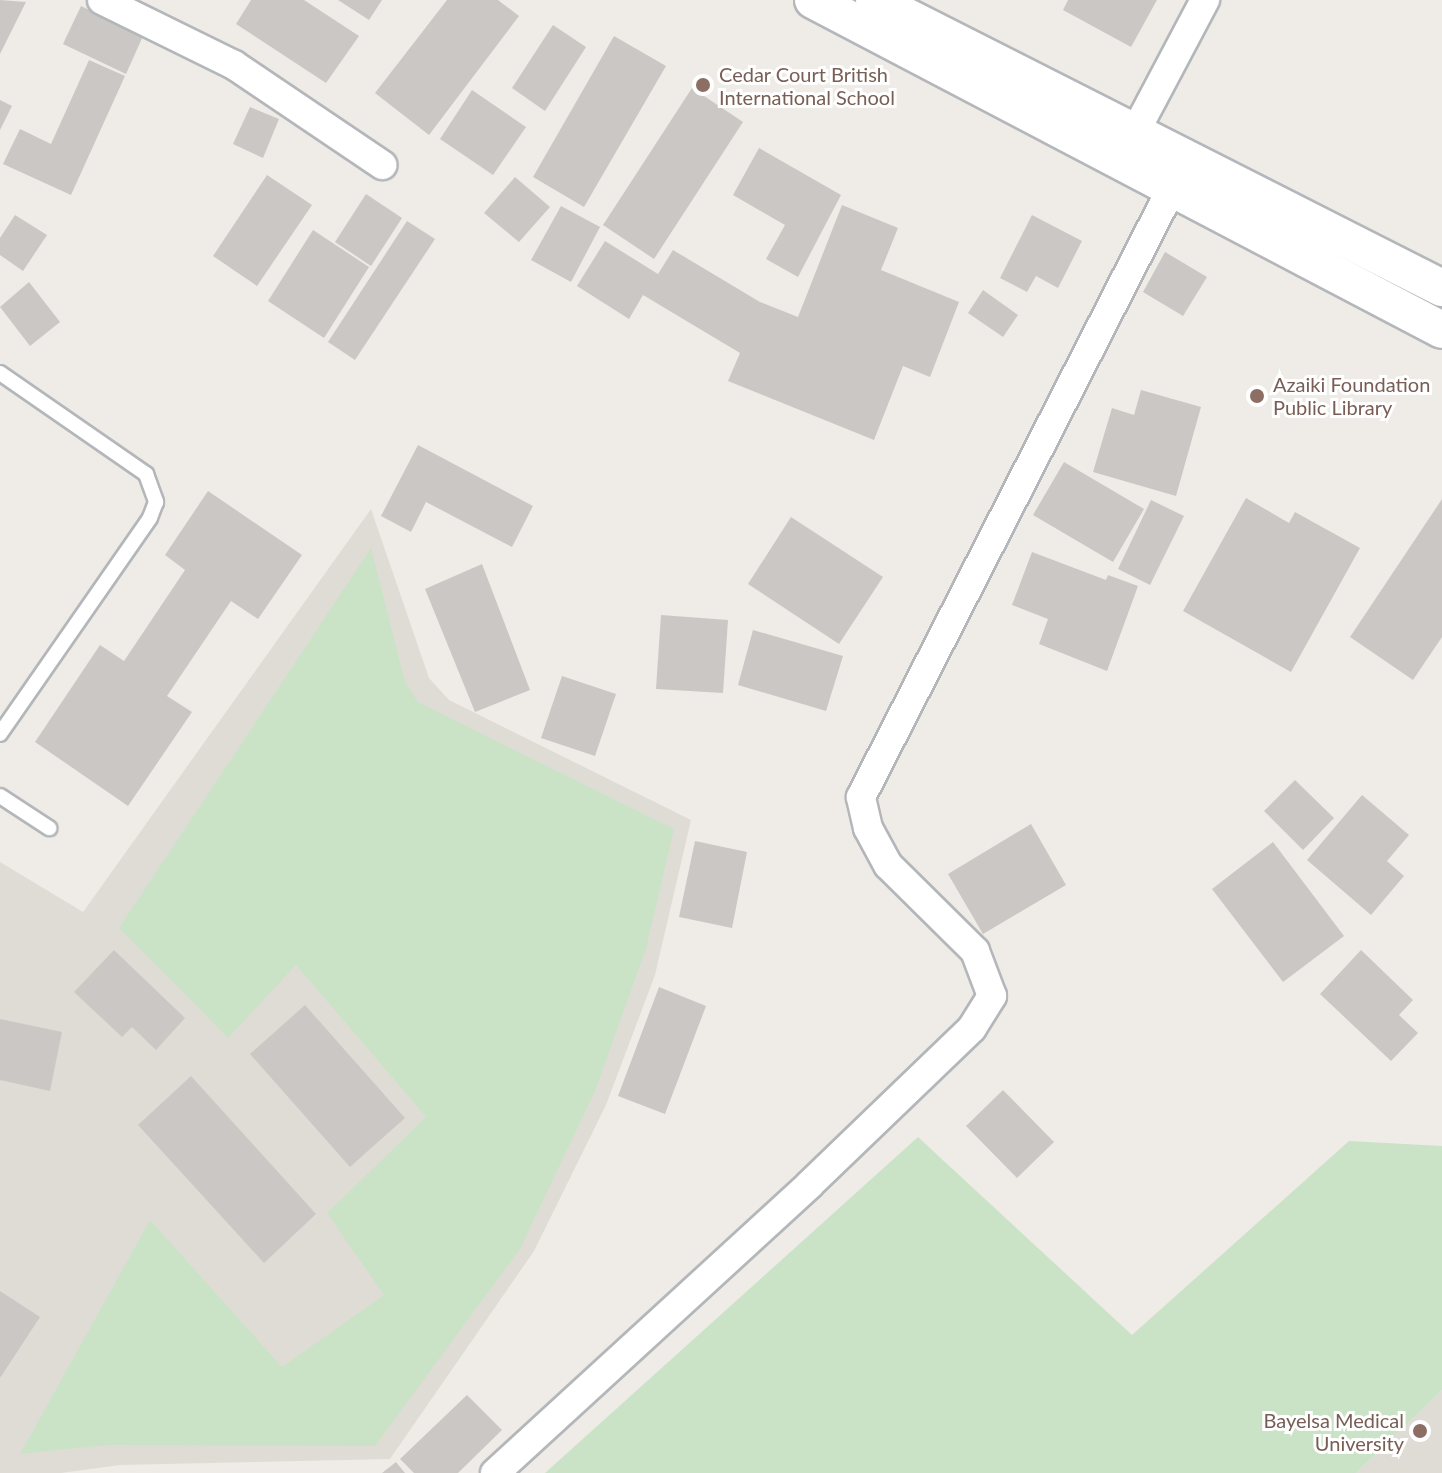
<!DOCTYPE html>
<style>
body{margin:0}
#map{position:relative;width:1442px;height:1473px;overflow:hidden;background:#efece7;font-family:Lato,sans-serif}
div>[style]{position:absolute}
.education>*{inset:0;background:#dfdcd6}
.green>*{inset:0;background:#cae3c7}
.building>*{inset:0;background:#cbc7c4}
.roads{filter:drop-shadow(2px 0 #b4b7ba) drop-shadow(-2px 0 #b4b7ba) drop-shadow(0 2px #b4b7ba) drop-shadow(0 -2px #b4b7ba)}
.service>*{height:14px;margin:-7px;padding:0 7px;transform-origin:7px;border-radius:7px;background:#fff}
.minor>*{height:28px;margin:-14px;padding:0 14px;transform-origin:14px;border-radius:14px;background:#fff}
.tertiary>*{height:36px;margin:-18px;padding:0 18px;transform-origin:18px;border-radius:18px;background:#fff}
.dots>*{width:22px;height:22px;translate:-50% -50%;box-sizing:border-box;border:4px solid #fff;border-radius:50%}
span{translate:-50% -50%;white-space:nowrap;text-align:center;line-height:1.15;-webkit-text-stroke:6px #fff;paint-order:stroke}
.education-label{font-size:20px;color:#785e54}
.left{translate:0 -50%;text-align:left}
.right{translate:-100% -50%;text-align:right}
</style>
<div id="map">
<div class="education">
<i style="clip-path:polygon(371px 509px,429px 678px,449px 700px,691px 820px,655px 975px,606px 1105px,534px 1251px,390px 1459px,120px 1465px,61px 1473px,0 1473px,0 862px,83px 912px)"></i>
<i style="clip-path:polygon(1442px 1390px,1442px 1473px,1356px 1473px)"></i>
</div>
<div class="green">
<i style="clip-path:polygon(371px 548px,405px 682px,418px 702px,674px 829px,646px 949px,595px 1091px,520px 1249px,375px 1446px,109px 1445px,20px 1454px,150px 1220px,282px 1367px,384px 1295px,327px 1213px,426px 1117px,296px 965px,228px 1038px,119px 928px)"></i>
<i style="clip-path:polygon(918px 1137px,1132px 1335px,1349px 1141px,1442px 1146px,1442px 1390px,1356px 1473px,545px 1473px)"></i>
</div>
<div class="building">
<i style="clip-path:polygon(0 0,26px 2px,0 54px)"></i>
<i style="clip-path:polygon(251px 0,304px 0,359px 36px,326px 83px,236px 24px)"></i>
<i style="clip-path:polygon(338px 0,382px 0,369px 20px)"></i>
<i style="clip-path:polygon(447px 0,498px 0,519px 16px,429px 135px,375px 93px)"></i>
<i style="clip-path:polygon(1068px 0,1157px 0,1131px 47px,1063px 10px)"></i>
<i style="clip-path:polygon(81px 6px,143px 36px,126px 74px,63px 44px)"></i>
<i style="clip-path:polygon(553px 25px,586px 47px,545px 111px,512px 88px)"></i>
<i style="clip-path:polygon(614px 36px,666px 66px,584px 207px,533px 177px)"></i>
<i style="clip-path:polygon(89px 60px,125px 76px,71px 195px,3px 164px,20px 129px,51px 144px)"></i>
<i style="clip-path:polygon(692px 88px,743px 122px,654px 259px,603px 225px)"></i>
<i style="clip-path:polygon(472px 90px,526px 127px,493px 175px,440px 139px)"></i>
<i style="clip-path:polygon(0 100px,12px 106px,0 130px)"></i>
<i style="clip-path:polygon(250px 107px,279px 119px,263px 158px,233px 144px)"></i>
<i style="clip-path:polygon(759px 148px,841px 195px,798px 277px,766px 259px,785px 225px,733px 195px)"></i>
<i style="clip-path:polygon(267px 175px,312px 205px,257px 286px,213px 256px)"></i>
<i style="clip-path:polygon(515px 177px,550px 207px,519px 242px,484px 213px)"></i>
<i style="clip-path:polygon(366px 194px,402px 218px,371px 266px,335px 242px)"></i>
<i style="clip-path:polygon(842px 205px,898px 228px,881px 270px,959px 302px,930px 377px,903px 366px,874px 440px,728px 381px,740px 353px,643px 295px,629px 319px,577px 286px,605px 241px,658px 274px,673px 250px,760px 302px,798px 317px)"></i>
<i style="clip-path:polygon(561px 206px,600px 227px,571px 282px,531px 260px)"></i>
<i style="clip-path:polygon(15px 215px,47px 235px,23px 271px,0 255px,0 238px)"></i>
<i style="clip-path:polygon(1032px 215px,1082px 241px,1058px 288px,1036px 276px,1027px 292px,1000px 278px)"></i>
<i style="clip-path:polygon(407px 221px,435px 239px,355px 360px,328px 342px)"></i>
<i style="clip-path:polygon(313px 230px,369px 267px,324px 338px,268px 301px)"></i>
<i style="clip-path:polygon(1165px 252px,1207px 277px,1183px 316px,1143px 292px)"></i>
<i style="clip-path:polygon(29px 282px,60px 322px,30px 346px,0 307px)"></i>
<i style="clip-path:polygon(983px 290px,1018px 315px,1003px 337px,968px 313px)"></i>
<i style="clip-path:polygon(1141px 390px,1201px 407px,1176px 496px,1093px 472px,1112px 408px,1134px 415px)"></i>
<i style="clip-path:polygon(418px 445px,533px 506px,512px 547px,426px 502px,411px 532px,381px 516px)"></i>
<i style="clip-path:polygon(1064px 462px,1144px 509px,1113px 562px,1033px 515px)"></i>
<i style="clip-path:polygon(208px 491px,302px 555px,258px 619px,231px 601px,167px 696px,192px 712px,128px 806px,35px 742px,100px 645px,124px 661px,185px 570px,165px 555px)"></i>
<i style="clip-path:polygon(1246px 498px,1289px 523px,1295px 512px,1360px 548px,1291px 672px,1183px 611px)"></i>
<i style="clip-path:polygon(1442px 499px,1442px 637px,1413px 680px,1350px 637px)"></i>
<i style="clip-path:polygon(1151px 500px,1184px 516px,1150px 585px,1118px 569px)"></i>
<i style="clip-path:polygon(791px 517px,883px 577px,839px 644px,748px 584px)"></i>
<i style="clip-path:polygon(1032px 552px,1106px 580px,1108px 575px,1138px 586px,1107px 671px,1039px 644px,1048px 619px,1012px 605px)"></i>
<i style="clip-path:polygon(482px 564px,530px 690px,475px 712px,425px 589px)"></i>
<i style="clip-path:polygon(661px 615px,728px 620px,723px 693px,656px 689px)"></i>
<i style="clip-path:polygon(753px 630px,843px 656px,826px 711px,738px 685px)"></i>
<i style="clip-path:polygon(562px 676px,616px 694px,595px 756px,541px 738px)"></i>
<i style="clip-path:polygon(1295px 780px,1334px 818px,1303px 850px,1264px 811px)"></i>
<i style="clip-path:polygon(1362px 795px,1409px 835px,1387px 861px,1404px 876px,1371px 915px,1307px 860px)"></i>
<i style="clip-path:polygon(1031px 824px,1066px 885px,983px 934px,948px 874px)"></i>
<i style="clip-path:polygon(695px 841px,747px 852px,732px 928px,679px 917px)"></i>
<i style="clip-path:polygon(1273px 842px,1344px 936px,1283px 982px,1212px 889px)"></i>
<i style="clip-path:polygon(114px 950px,185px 1018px,156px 1050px,132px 1027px,122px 1037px,74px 992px)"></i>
<i style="clip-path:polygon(1361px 950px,1413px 1000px,1399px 1015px,1418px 1033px,1391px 1061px,1320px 994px)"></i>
<i style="clip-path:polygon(659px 987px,706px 1006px,665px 1114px,618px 1096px)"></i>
<i style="clip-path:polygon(305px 1005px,405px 1118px,350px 1167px,250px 1054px)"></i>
<i style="clip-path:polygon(0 1019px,62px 1032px,50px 1091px,0 1080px)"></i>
<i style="clip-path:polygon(191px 1076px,316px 1214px,264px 1263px,138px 1125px)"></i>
<i style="clip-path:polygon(1003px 1090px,1054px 1142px,1017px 1178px,966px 1126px)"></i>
<i style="clip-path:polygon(0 1291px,40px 1317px,0 1378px)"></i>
<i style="clip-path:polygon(467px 1395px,502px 1430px,458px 1473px,414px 1473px,400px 1459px)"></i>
<i style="clip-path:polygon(396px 1462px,405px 1473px,382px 1473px)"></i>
</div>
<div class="roads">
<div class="service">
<i style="left:0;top:373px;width:178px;rotate:34.7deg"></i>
<i style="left:146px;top:474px;width:30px;rotate:70deg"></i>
<i style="left:156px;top:502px;width:17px;rotate:111deg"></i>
<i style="left:150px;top:518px;width:263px;rotate:124.8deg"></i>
<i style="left:0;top:796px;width:59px;rotate:33.1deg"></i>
</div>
<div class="minor">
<i style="left:102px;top:0;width:147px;rotate:26.2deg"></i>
<i style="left:234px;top:65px;width:179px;rotate:34deg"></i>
<i style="left:1134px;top:134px;width:152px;rotate:-62.1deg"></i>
<i style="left:495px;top:1473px;width:426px;rotate:-42.5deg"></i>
<i style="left:809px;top:1185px;width:226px;rotate:-43.9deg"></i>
<i style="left:972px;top:1028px;width:38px;rotate:-58deg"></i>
<i style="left:992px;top:996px;width:48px;rotate:-110.7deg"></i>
<i style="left:975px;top:951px;width:122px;rotate:-135.3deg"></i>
<i style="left:888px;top:865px;width:42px;rotate:-118.4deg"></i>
<i style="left:868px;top:828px;width:32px;rotate:-103deg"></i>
<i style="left:861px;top:797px;width:704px;rotate:-62.96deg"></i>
</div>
<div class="tertiary">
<i style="left:813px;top:0;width:710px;rotate:27.68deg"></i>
<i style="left:874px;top:0;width:637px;rotate:26.89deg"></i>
</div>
</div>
<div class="dots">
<i style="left:703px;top:85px;background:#8d6e63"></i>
<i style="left:1257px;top:396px;background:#8d6e63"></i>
<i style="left:1420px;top:1431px;background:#8d6e63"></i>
</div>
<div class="education-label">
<span class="left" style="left:719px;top:86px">Cedar Court British<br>International School</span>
<span class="left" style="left:1273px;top:396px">Azaiki Foundation<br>Public Library</span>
<span class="right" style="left:1404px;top:1432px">Bayelsa Medical<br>University</span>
</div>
</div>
